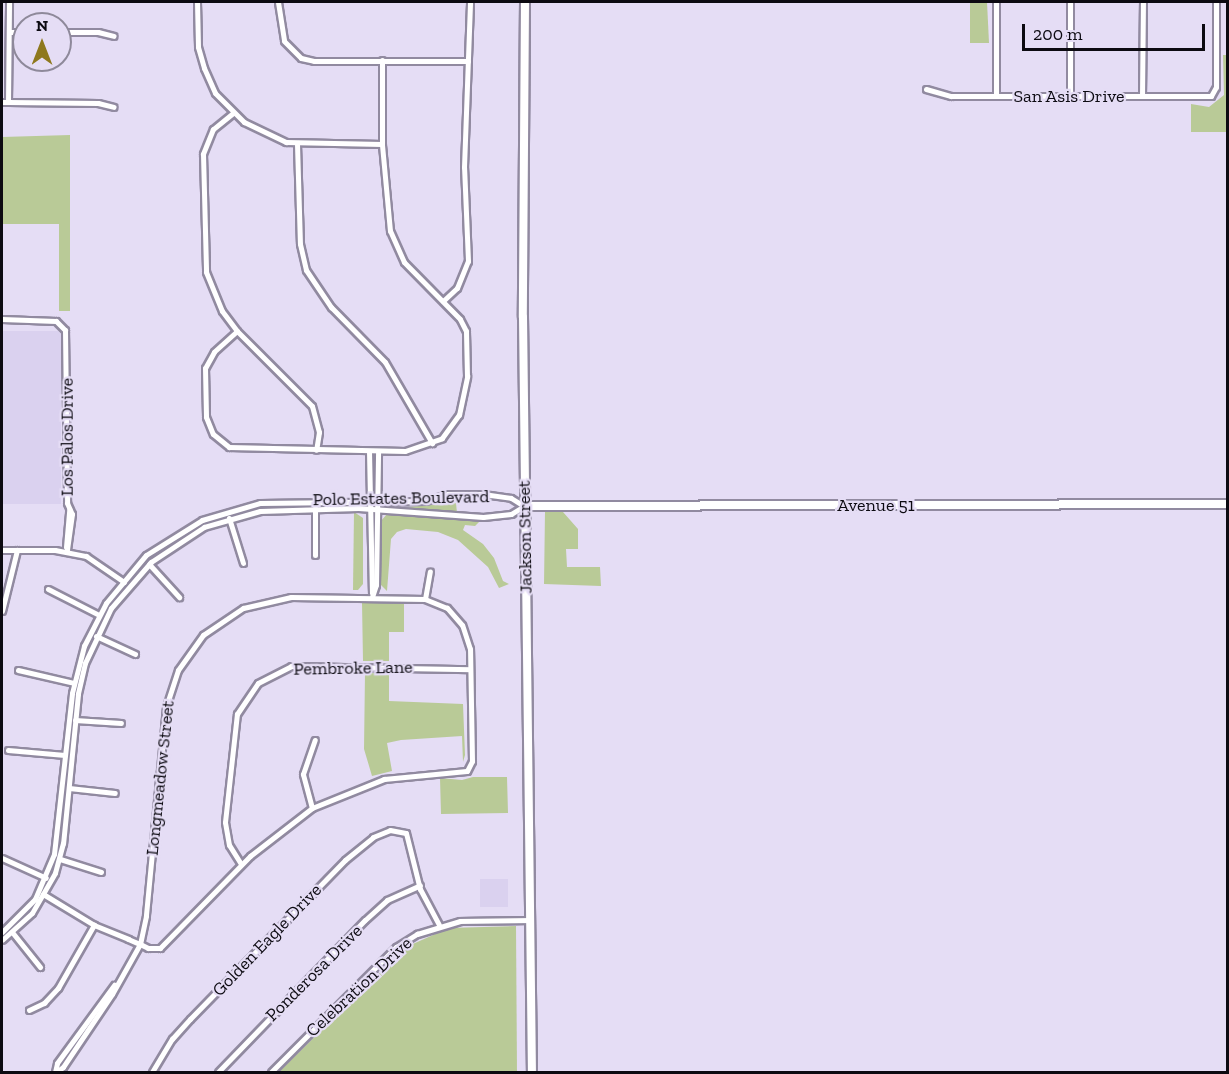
<!DOCTYPE html>
<style>
body{margin:0}
#map{position:relative;width:1229px;height:1074px;overflow:hidden;background:#e5ddf5;font-family:"Zilla Slab",serif}
div>[style]{position:absolute}
.built>*{inset:0;background:#dad1ef}
.green>*{inset:0;background:#b9ca97}
.roads{filter:drop-shadow(2px 0 #918aa0) drop-shadow(-2px 0 #918aa0) drop-shadow(0 2px #918aa0) drop-shadow(0 -2px #918aa0)}
.street>*{height:5px;margin:-2.5px;padding:0 2.5px;transform-origin:2.5px;border-radius:2.5px;background:#fff}
.secondary>*{height:8px;margin:-4px;padding:0 4px;transform-origin:4px;border-radius:4px;background:#fff}
span{translate:-50% -50%;white-space:nowrap;text-align:center;line-height:1.15;-webkit-text-stroke:4.5px #e5ddf5;paint-order:stroke}
.street-label{font-size:18px;color:#0c0a11}
.frame{position:absolute;inset:0;border:3px solid #0c0a11;pointer-events:none}
.north{position:absolute;left:12px;top:12px;width:60px;height:60px;box-sizing:border-box;background:#e5ddf5;border:2px solid #8e899a;border-radius:50%;rotate:0deg;font-size:16px;font-weight:700;line-height:24px;text-align:center;color:#0c0a11}
.north::after{content:'';display:block;margin:auto;width:21px;height:27px;background:#8e781d;clip-path:polygon(50% 0,100% 100%,50% 72%,0 100%)}
.scale{position:absolute;left:1022px;top:24px;width:183px;height:27px;box-sizing:border-box;border:3px solid #0c0a11;border-top:0;padding-left:8px;font-size:18px;line-height:21px;white-space:nowrap;color:#0c0a11;-webkit-text-stroke:4px #e5ddf5;paint-order:stroke}
</style>
<div id="map">
<div class="built">
<i style="clip-path:polygon(2px 331px,58px 331px,61px 334px,61px 504px,2px 504px)"></i>
<i style="clip-path:polygon(480px 879px,508px 879px,508px 907px,480px 907px)"></i>
</div>
<div class="green">
<i style="clip-path:polygon(970px 2px,987px 2px,989px 43px,970px 43px)"></i>
<i style="clip-path:polygon(1223px 55px,1227px 55px,1227px 132px,1191px 132px,1191px 104px,1209px 107px,1224px 95px)"></i>
<i style="clip-path:polygon(70px 135px,70px 311px,59px 311px,59px 224px,2px 224px,2px 137px)"></i>
<i style="clip-path:polygon(456px 503px,457px 513px,452px 514px,406px 507px)"></i>
<i style="clip-path:polygon(545px 511px,563px 512px,578px 529px,578px 549px,566px 549px,567px 567px,600px 567px,601px 586px,544px 584px)"></i>
<i style="clip-path:polygon(354px 512px,363px 518px,363px 584px,358px 590px,353px 590px)"></i>
<i style="clip-path:polygon(387px 514px,480px 521px,475px 526px,465px 525px,463px 530px,483px 544px,494px 558px,503px 581px,509px 584px,499px 588px,488px 567px,458px 540px,438px 532px,406px 529px,397px 532px,391px 539px,387px 591px,381px 585px,381px 521px)"></i>
<i style="clip-path:polygon(362px 603px,404px 603px,404px 632px,389px 632px,389px 661px,363px 661px)"></i>
<i style="clip-path:polygon(365px 673px,389px 673px,389px 701px,463px 704px,465px 755px,463px 762px,462px 736px,401px 740px,387px 743px,392px 771px,372px 776px,364px 749px)"></i>
<i style="clip-path:polygon(473px 777px,507px 777px,508px 813px,441px 814px,440px 778px,462px 780px)"></i>
<i style="clip-path:polygon(516px 926px,517px 1072px,279px 1072px,406px 947px,449px 928px)"></i>
</div>
<div class="roads">
<div class="street">
<i style="left:197px;top:2px;width:45px;rotate:88.7deg"></i>
<i style="left:198px;top:47px;width:22px;rotate:74deg"></i>
<i style="left:204px;top:68px;width:27px;rotate:66deg"></i>
<i style="left:215px;top:93px;width:41px;rotate:45deg"></i>
<i style="left:244px;top:122px;width:47px;rotate:25.5deg"></i>
<i style="left:286px;top:142px;width:96px;rotate:1.2deg"></i>
<i style="left:278px;top:2px;width:39px;rotate:81deg"></i>
<i style="left:284px;top:41px;width:24px;rotate:45deg"></i>
<i style="left:301px;top:58px;width:13px;rotate:13deg"></i>
<i style="left:314px;top:61px;width:154px"></i>
<i style="left:9px;top:32px;width:15px"></i>
<i style="left:60px;top:32px;width:38px"></i>
<i style="left:98px;top:32px;width:16px;rotate:14deg"></i>
<i style="left:926px;top:89px;width:26px;rotate:16deg"></i>
<i style="left:951px;top:96px;width:260px"></i>
<i style="left:1211px;top:96px;width:10px;rotate:-61deg"></i>
<i style="left:1216px;top:87px;width:85px;rotate:-90deg"></i>
<i style="left:996px;top:96px;width:94px;rotate:-90deg"></i>
<i style="left:1070px;top:96px;width:94px;rotate:-90deg"></i>
<i style="left:1142px;top:96px;width:94px;rotate:-89.4deg"></i>
<i style="left:2px;top:102px;width:6px"></i>
<i style="left:8px;top:102px;width:100px;rotate:-89.4deg"></i>
<i style="left:8px;top:102px;width:90px;rotate:0.6deg"></i>
<i style="left:98px;top:103px;width:16px;rotate:14deg"></i>
<i style="left:233px;top:113px;width:26px;rotate:141deg"></i>
<i style="left:213px;top:129px;width:27px;rotate:112deg"></i>
<i style="left:203px;top:154px;width:118px;rotate:88.5deg"></i>
<i style="left:206px;top:272px;width:42px;rotate:67.7deg"></i>
<i style="left:222px;top:311px;width:25px;rotate:53deg"></i>
<i style="left:237px;top:331px;width:106px;rotate:45deg"></i>
<i style="left:312px;top:406px;width:27px;rotate:75deg"></i>
<i style="left:319px;top:432px;width:18px;rotate:99deg"></i>
<i style="left:297px;top:144px;width:100px;rotate:88.3deg"></i>
<i style="left:300px;top:244px;width:27px;rotate:77deg"></i>
<i style="left:306px;top:270px;width:45px;rotate:56deg"></i>
<i style="left:331px;top:307px;width:77px;rotate:45.5deg"></i>
<i style="left:385px;top:362px;width:94px;rotate:59.9deg"></i>
<i style="left:443px;top:301px;width:19px;rotate:-43deg"></i>
<i style="left:457px;top:288px;width:29px;rotate:-68deg"></i>
<i style="left:468px;top:261px;width:94px;rotate:-92.4deg"></i>
<i style="left:464px;top:167px;width:165px;rotate:-87.9deg"></i>
<i style="left:2px;top:319px;width:54px;rotate:2.1deg"></i>
<i style="left:56px;top:321px;width:13px;rotate:45deg"></i>
<i style="left:65px;top:330px;width:173px;rotate:89.3deg"></i>
<i style="left:67px;top:503px;width:12px;rotate:66deg"></i>
<i style="left:72px;top:514px;width:37px;rotate:98deg"></i>
<i style="left:237px;top:331px;width:31px;rotate:138deg"></i>
<i style="left:214px;top:352px;width:18px;rotate:119deg"></i>
<i style="left:205px;top:368px;width:49px;rotate:88.8deg"></i>
<i style="left:206px;top:417px;width:18px;rotate:68deg"></i>
<i style="left:213px;top:434px;width:21px;rotate:39deg"></i>
<i style="left:229px;top:447px;width:176px;rotate:1.3deg"></i>
<i style="left:405px;top:451px;width:39px;rotate:-19deg"></i>
<i style="left:442px;top:438px;width:29px;rotate:-54deg"></i>
<i style="left:459px;top:415px;width:40px;rotate:-78deg"></i>
<i style="left:467px;top:376px;width:45px;rotate:-91.3deg"></i>
<i style="left:466px;top:331px;width:13px;rotate:-117deg"></i>
<i style="left:460px;top:319px;width:80px;rotate:-134.5deg"></i>
<i style="left:404px;top:262px;width:34px;rotate:-114deg"></i>
<i style="left:390px;top:231px;width:87px;rotate:-95.3deg"></i>
<i style="left:382px;top:144px;width:84px;rotate:-90deg"></i>
<i style="left:369px;top:451px;width:142px;rotate:88.8deg"></i>
<i style="left:229px;top:518px;width:47px;rotate:72.7deg"></i>
<i style="left:66px;top:547px;width:38px;rotate:-85deg"></i>
<i style="left:2px;top:550px;width:15px"></i>
<i style="left:315px;top:555px;width:47px;rotate:-90deg"></i>
<i style="left:149px;top:564px;width:45px;rotate:47.7deg"></i>
<i style="left:48px;top:589px;width:57px;rotate:27deg"></i>
<i style="left:372px;top:597px;width:13px;rotate:-72deg"></i>
<i style="left:376px;top:585px;width:133px;rotate:-89.1deg"></i>
<i style="left:425px;top:599px;width:28px;rotate:-80deg"></i>
<i style="left:2px;top:611px;width:63px;rotate:-76.2deg"></i>
<i style="left:17px;top:550px;width:38px"></i>
<i style="left:55px;top:550px;width:32px;rotate:11deg"></i>
<i style="left:86px;top:556px;width:46px;rotate:34.4deg"></i>
<i style="left:96px;top:636px;width:43px;rotate:24.8deg"></i>
<i style="left:18px;top:670px;width:57px;rotate:13.1deg"></i>
<i style="left:75px;top:720px;width:46px;rotate:3.7deg"></i>
<i style="left:8px;top:750px;width:57px;rotate:5deg"></i>
<i style="left:69px;top:788px;width:46px;rotate:6.2deg"></i>
<i style="left:312px;top:808px;width:35px;rotate:-105deg"></i>
<i style="left:303px;top:774px;width:36px;rotate:-71deg"></i>
<i style="left:2px;top:858px;width:48px;rotate:24.4deg"></i>
<i style="left:60px;top:859px;width:43px;rotate:17.6deg"></i>
<i style="left:241px;top:864px;width:22px;rotate:-122deg"></i>
<i style="left:229px;top:845px;width:23px;rotate:-100deg"></i>
<i style="left:225px;top:822px;width:109px;rotate:-83.7deg"></i>
<i style="left:237px;top:714px;width:37px;rotate:-56deg"></i>
<i style="left:258px;top:683px;width:37px;rotate:-27deg"></i>
<i style="left:291px;top:666px;width:178px;rotate:1deg"></i>
<i style="left:43px;top:894px;width:60px;rotate:31.3deg"></i>
<i style="left:94px;top:925px;width:37px;rotate:22deg"></i>
<i style="left:128px;top:939px;width:13px;rotate:23deg"></i>
<i style="left:140px;top:944px;width:9px;rotate:27deg"></i>
<i style="left:148px;top:948px;width:12px"></i>
<i style="left:160px;top:948px;width:129px;rotate:-45.6deg"></i>
<i style="left:250px;top:856px;width:78px;rotate:-37.7deg"></i>
<i style="left:312px;top:808px;width:78px;rotate:-21.9deg"></i>
<i style="left:384px;top:779px;width:83px;rotate:-5.5deg"></i>
<i style="left:467px;top:771px;width:11px;rotate:-63deg"></i>
<i style="left:472px;top:761px;width:112px;rotate:-91deg"></i>
<i style="left:470px;top:649px;width:25px;rotate:-108deg"></i>
<i style="left:462px;top:625px;width:23px;rotate:-131deg"></i>
<i style="left:447px;top:608px;width:24px;rotate:-158deg"></i>
<i style="left:425px;top:599px;width:134px;rotate:-179.1deg"></i>
<i style="left:291px;top:597px;width:49px;rotate:167.1deg"></i>
<i style="left:243px;top:608px;width:48px;rotate:146deg"></i>
<i style="left:203px;top:635px;width:43px;rotate:125.5deg"></i>
<i style="left:178px;top:670px;width:39px;rotate:108deg"></i>
<i style="left:166px;top:707px;width:210px;rotate:95.5deg"></i>
<i style="left:146px;top:916px;width:29px;rotate:102deg"></i>
<i style="left:140px;top:944px;width:57px;rotate:119.2deg"></i>
<i style="left:112px;top:994px;width:88px;rotate:123.9deg"></i>
<i style="left:63px;top:1067px;width:9px;rotate:144deg"></i>
<i style="left:2px;top:932px;width:47px;rotate:-45deg"></i>
<i style="left:35px;top:899px;width:49px;rotate:-67.1deg"></i>
<i style="left:54px;top:854px;width:162px;rotate:-83.6deg"></i>
<i style="left:72px;top:693px;width:49px;rotate:-75.7deg"></i>
<i style="left:84px;top:646px;width:48px;rotate:-62.9deg"></i>
<i style="left:106px;top:603px;width:62px;rotate:-50.2deg"></i>
<i style="left:146px;top:555px;width:66px;rotate:-32deg"></i>
<i style="left:202px;top:520px;width:60px;rotate:-16.3deg"></i>
<i style="left:260px;top:503px;width:165px;rotate:-0.7deg"></i>
<i style="left:425px;top:501px;width:24px;rotate:-17deg"></i>
<i style="left:448px;top:494px;width:35px"></i>
<i style="left:483px;top:494px;width:28px;rotate:8deg"></i>
<i style="left:511px;top:498px;width:15px;rotate:32deg"></i>
<i style="left:524px;top:506px;width:15px;rotate:148deg"></i>
<i style="left:511px;top:514px;width:28px;rotate:174deg"></i>
<i style="left:483px;top:517px;width:125px;rotate:-175.9deg"></i>
<i style="left:358px;top:508px;width:98px;rotate:178.2deg"></i>
<i style="left:260px;top:511px;width:58px;rotate:164.1deg"></i>
<i style="left:204px;top:527px;width:64px;rotate:146.6deg"></i>
<i style="left:151px;top:562px;width:61px;rotate:131deg"></i>
<i style="left:111px;top:608px;width:61px;rotate:115.3deg"></i>
<i style="left:85px;top:663px;width:32px;rotate:103deg"></i>
<i style="left:78px;top:694px;width:150px;rotate:95.7deg"></i>
<i style="left:63px;top:843px;width:31px;rotate:105deg"></i>
<i style="left:55px;top:873px;width:46px;rotate:119.9deg"></i>
<i style="left:32px;top:913px;width:40px;rotate:138deg"></i>
<i style="left:12px;top:932px;width:45px;rotate:51.3deg"></i>
<i style="left:29px;top:1010px;width:17px;rotate:-25deg"></i>
<i style="left:44px;top:1003px;width:21px;rotate:-47deg"></i>
<i style="left:58px;top:988px;width:73px;rotate:-60.3deg"></i>
<i style="left:55px;top:1072px;width:9px;rotate:-77deg"></i>
<i style="left:57px;top:1063px;width:97px;rotate:-53.8deg"></i>
<i style="left:152px;top:1072px;width:39px;rotate:-59deg"></i>
<i style="left:172px;top:1039px;width:27px;rotate:-48deg"></i>
<i style="left:190px;top:1019px;width:222px;rotate:-45.7deg"></i>
<i style="left:345px;top:860px;width:36px;rotate:-39deg"></i>
<i style="left:373px;top:837px;width:18px;rotate:-22deg"></i>
<i style="left:390px;top:830px;width:16px;rotate:11deg"></i>
<i style="left:406px;top:833px;width:58px;rotate:76deg"></i>
<i style="left:420px;top:889px;width:40px;rotate:62deg"></i>
<i style="left:218px;top:1072px;width:211px;rotate:-46deg"></i>
<i style="left:365px;top:920px;width:30px;rotate:-42deg"></i>
<i style="left:387px;top:900px;width:36px;rotate:-24deg"></i>
<i style="left:271px;top:1072px;width:177px;rotate:-45deg"></i>
<i style="left:396px;top:947px;width:25px;rotate:-32deg"></i>
<i style="left:417px;top:934px;width:45px;rotate:-16.8deg"></i>
<i style="left:460px;top:921px;width:70px;rotate:-0.8deg"></i>
</div>
<div class="secondary">
<i style="left:525px;top:2px;width:315px;rotate:90.4deg"></i>
<i style="left:523px;top:317px;width:755px;rotate:89.32deg"></i>
<i style="left:524px;top:506px;width:704px;rotate:-0.16deg"></i>
</div>
</div>
<div class="street-label">
<span style="left:1069px;top:96px">San Asis Drive</span>
<span style="left:67px;top:437px;rotate:-90deg">Los Palos Drive</span>
<span style="left:401px;top:498px;rotate:-1deg">Polo Estates Boulevard</span>
<span style="left:876px;top:505px">Avenue 51</span>
<span style="left:525px;top:537px;rotate:-91deg">Jackson Street</span>
<span style="left:353px;top:668px;rotate:-1deg">Pembroke Lane</span>
<span style="left:160px;top:778px;rotate:-84deg">Longmeadow Street</span>
<span style="left:267px;top:940px;rotate:-46deg">Golden Eagle Drive</span>
<span style="left:314px;top:973px;rotate:-45deg">Ponderosa Drive</span>
<span style="left:359px;top:987px;rotate:-43deg">Celebration Drive</span>
</div>
<div class="frame"></div>
<div class="north">N</div>
<div class="scale">200 m</div>
</div>
